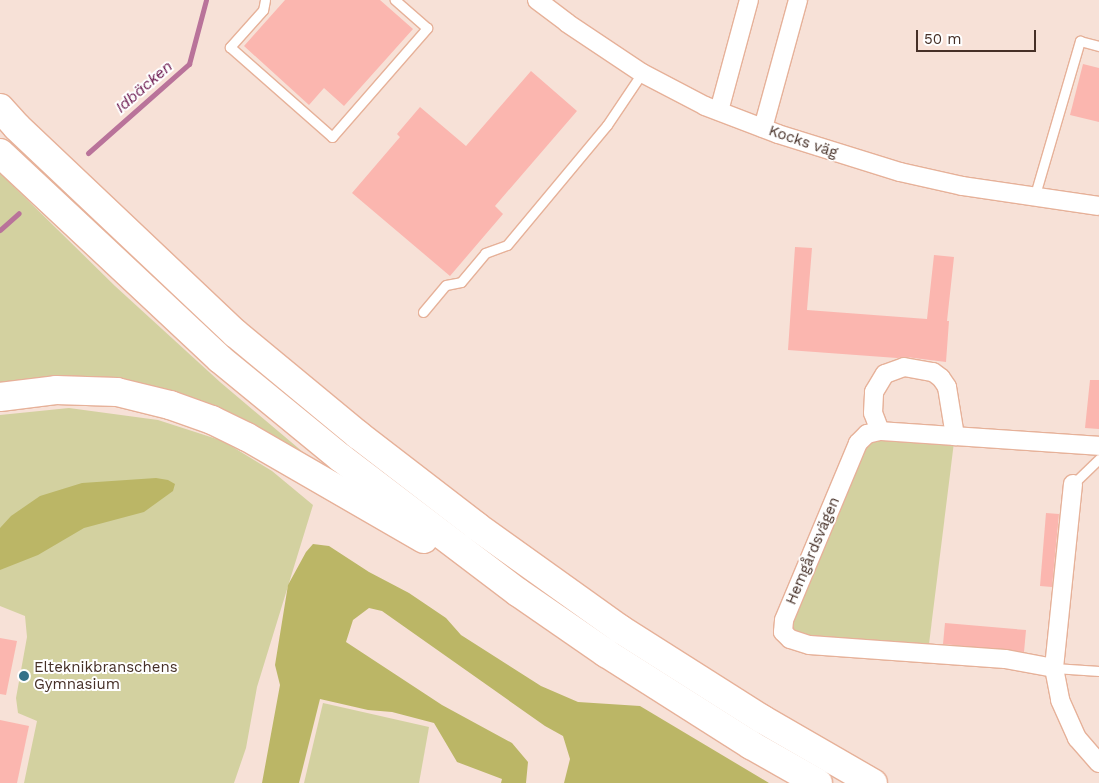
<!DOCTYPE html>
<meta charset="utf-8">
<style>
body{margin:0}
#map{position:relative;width:1099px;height:783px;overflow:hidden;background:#f7e1d7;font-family:"Work Sans",sans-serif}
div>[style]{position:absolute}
.green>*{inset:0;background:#d3d1a0}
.forest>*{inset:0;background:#bbb666}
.stream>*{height:5px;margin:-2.5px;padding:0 2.5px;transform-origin:2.5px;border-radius:2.5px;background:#b9739a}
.building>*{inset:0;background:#fbb6af}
.roads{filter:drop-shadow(1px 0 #e6b199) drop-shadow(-1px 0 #e6b199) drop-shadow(0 1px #e6b199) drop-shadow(0 -1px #e6b199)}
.service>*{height:9px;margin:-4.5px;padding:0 4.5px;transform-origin:4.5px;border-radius:4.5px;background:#fff}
.minor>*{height:18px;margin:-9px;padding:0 9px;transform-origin:9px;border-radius:9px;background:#fff}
.motorway>*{height:28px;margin:-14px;padding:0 14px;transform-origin:14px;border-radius:14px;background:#fff}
.dots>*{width:14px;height:14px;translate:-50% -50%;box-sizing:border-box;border:2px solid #fff;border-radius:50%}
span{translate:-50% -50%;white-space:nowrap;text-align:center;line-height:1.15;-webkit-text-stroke:4px #fff;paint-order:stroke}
.street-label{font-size:15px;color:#463027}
.poi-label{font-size:15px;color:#463027}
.left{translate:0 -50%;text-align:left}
.water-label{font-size:16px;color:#67124a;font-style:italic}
.scale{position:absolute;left:916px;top:30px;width:120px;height:22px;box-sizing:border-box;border:2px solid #463027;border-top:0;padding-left:6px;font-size:15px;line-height:18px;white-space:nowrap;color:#463027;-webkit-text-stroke:4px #fff;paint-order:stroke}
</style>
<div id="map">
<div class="green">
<i style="clip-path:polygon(0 173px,115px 286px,220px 382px,323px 469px,216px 412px,0 390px)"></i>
<i style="clip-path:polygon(69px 408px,158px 420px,223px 441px,272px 471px,313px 505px,257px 687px,246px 748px,234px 783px,24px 783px,37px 721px,18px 713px,16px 698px,27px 637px,25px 616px,0 606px,0 415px)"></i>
<i style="clip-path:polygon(874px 436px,954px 442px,928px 652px,810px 643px,786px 627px,861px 447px)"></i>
<i style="clip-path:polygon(323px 703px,429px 727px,419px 783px,304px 783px)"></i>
</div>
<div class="forest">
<i style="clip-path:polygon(156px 478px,168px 480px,175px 484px,173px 491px,144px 512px,84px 528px,38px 555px,0 570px,0 528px,11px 516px,40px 496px,82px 483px)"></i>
<i style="clip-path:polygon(313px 544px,329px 546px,369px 572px,409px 593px,446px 618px,461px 635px,541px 686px,578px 702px,640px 706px,769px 783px,564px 783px,570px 759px,563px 736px,545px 726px,382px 611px,369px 608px,353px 620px,346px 642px,442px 705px,512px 743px,528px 762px,526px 783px,501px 783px,502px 779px,457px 762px,434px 723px,392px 712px,368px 710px,320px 699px,299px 783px,262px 783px,280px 685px,275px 665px,288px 585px,306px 552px)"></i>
</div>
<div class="stream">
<i style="left:88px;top:153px;width:135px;rotate:-41.4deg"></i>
<i style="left:189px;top:64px;width:66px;rotate:-75.1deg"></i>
<i style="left:0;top:230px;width:25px;rotate:-42deg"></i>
</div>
<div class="building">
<i style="clip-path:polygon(285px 0,380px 0,413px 29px,344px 106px,324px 88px,309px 105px,244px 46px)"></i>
<i style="clip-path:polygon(1083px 64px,1099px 68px,1099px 122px,1070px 115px)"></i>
<i style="clip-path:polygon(531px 71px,577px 111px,495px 206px,503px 214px,450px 276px,352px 193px,400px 137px,397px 134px,420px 107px,466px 146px)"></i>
<i style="clip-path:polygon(795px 247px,812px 248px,807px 310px,927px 319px,934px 255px,954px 257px,947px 321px,949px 321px,946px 362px,906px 357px,897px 358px,788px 350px)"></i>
<i style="clip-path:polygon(1090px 380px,1099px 380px,1099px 429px,1085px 428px)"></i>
<i style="clip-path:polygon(1046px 513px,1059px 514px,1052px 587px,1040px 586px)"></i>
<i style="clip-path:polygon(945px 623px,1026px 630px,1024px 652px,943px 644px)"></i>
<i style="clip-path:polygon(0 638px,17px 641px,6px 695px,0 694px)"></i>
<i style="clip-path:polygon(0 720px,29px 726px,17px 783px,0 783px)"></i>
</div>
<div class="roads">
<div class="service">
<i style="left:265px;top:0;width:10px;rotate:101deg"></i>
<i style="left:263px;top:10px;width:50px;rotate:131.7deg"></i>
<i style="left:230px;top:47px;width:136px;rotate:41.4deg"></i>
<i style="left:332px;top:137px;width:145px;rotate:-48.9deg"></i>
<i style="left:427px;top:28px;width:43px;rotate:-138.8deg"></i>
<i style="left:1034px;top:198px;width:164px;rotate:-73.7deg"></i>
<i style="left:1080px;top:41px;width:20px;rotate:15deg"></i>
<i style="left:423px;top:312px;width:35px;rotate:-50deg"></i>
<i style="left:446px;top:285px;width:15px;rotate:-11deg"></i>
<i style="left:461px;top:282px;width:38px;rotate:-50deg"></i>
<i style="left:485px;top:253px;width:23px;rotate:-20deg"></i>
<i style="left:507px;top:245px;width:156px;rotate:-50.2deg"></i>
<i style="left:607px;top:125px;width:63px;rotate:-56.1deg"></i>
<i style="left:1073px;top:484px;width:36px;rotate:-44deg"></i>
<i style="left:1054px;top:668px;width:45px;rotate:3.8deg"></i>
</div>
<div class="minor">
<i style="left:537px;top:0;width:38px;rotate:37deg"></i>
<i style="left:567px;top:23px;width:90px;rotate:33.7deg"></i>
<i style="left:642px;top:73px;width:71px;rotate:27.6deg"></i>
<i style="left:705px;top:106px;width:78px;rotate:21deg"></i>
<i style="left:778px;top:134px;width:128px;rotate:17.3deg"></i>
<i style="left:900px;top:172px;width:64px;rotate:12.7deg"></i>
<i style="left:962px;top:186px;width:138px;rotate:8.3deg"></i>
<i style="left:719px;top:111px;width:115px;rotate:-74.9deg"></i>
<i style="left:763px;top:128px;width:133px;rotate:-74.7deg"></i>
<i style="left:880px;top:431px;width:19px;rotate:-111deg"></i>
<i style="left:873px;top:413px;width:21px;rotate:-87deg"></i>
<i style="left:874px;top:392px;width:21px;rotate:-59deg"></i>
<i style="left:885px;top:374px;width:20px;rotate:-20deg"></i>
<i style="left:904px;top:367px;width:29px;rotate:10deg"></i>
<i style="left:933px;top:372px;width:10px;rotate:37deg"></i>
<i style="left:941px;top:378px;width:11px;rotate:56deg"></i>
<i style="left:947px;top:387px;width:50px;rotate:80.7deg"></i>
<i style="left:1073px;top:484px;width:185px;rotate:95.9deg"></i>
<i style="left:1054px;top:668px;width:33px;rotate:79deg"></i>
<i style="left:1060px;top:700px;width:42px;rotate:65.9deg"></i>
<i style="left:1077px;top:738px;width:33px;rotate:49deg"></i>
<i style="left:1054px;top:668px;width:50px;rotate:-169.6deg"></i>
<i style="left:1005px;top:659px;width:196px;rotate:-175.9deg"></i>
<i style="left:809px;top:645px;width:20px;rotate:-162deg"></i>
<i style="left:790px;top:639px;width:10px;rotate:-135deg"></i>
<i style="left:783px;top:632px;width:12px;rotate:-85deg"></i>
<i style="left:784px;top:620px;width:192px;rotate:-67.3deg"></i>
<i style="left:858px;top:443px;width:13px;rotate:-45deg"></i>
<i style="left:867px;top:434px;width:13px;rotate:-13deg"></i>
<i style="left:880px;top:431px;width:220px;rotate:3.9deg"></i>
</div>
<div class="motorway">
<i style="left:0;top:108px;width:25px;rotate:48deg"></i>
<i style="left:17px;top:127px;width:301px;rotate:43.4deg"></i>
<i style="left:236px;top:334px;width:158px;rotate:39.6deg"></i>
<i style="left:358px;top:435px;width:149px;rotate:37.6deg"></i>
<i style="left:476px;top:526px;width:177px;rotate:35.6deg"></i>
<i style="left:620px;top:629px;width:168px;rotate:32.4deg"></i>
<i style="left:762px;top:719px;width:128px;rotate:30deg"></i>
<i style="left:0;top:153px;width:301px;rotate:43.1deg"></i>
<i style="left:220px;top:359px;width:156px;rotate:39.3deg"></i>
<i style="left:341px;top:458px;width:223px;rotate:37.2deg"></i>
<i style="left:519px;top:593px;width:106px;rotate:34.6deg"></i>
<i style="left:606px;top:653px;width:172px;rotate:32.4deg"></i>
<i style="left:751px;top:745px;width:77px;rotate:29.6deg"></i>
<i style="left:0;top:397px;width:56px;rotate:-7.1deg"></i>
<i style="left:56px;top:390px;width:61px;rotate:1.9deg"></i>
<i style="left:117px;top:392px;width:55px;rotate:13.8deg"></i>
<i style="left:170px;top:405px;width:45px;rotate:19.7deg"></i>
<i style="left:212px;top:420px;width:39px;rotate:26deg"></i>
<i style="left:247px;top:437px;width:204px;rotate:30deg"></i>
</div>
</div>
<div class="dots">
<i style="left:24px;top:676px;background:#357289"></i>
</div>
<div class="street-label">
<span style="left:803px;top:142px;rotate:19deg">Kocks väg</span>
<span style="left:813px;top:551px;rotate:-67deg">Hemgårdsvägen</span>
</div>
<div class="poi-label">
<span class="left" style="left:34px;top:676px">Elteknikbranschens<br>Gymnasium</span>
</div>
<div class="water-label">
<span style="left:144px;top:87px;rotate:-41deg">Idbäcken</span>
</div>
<div class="scale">50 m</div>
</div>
